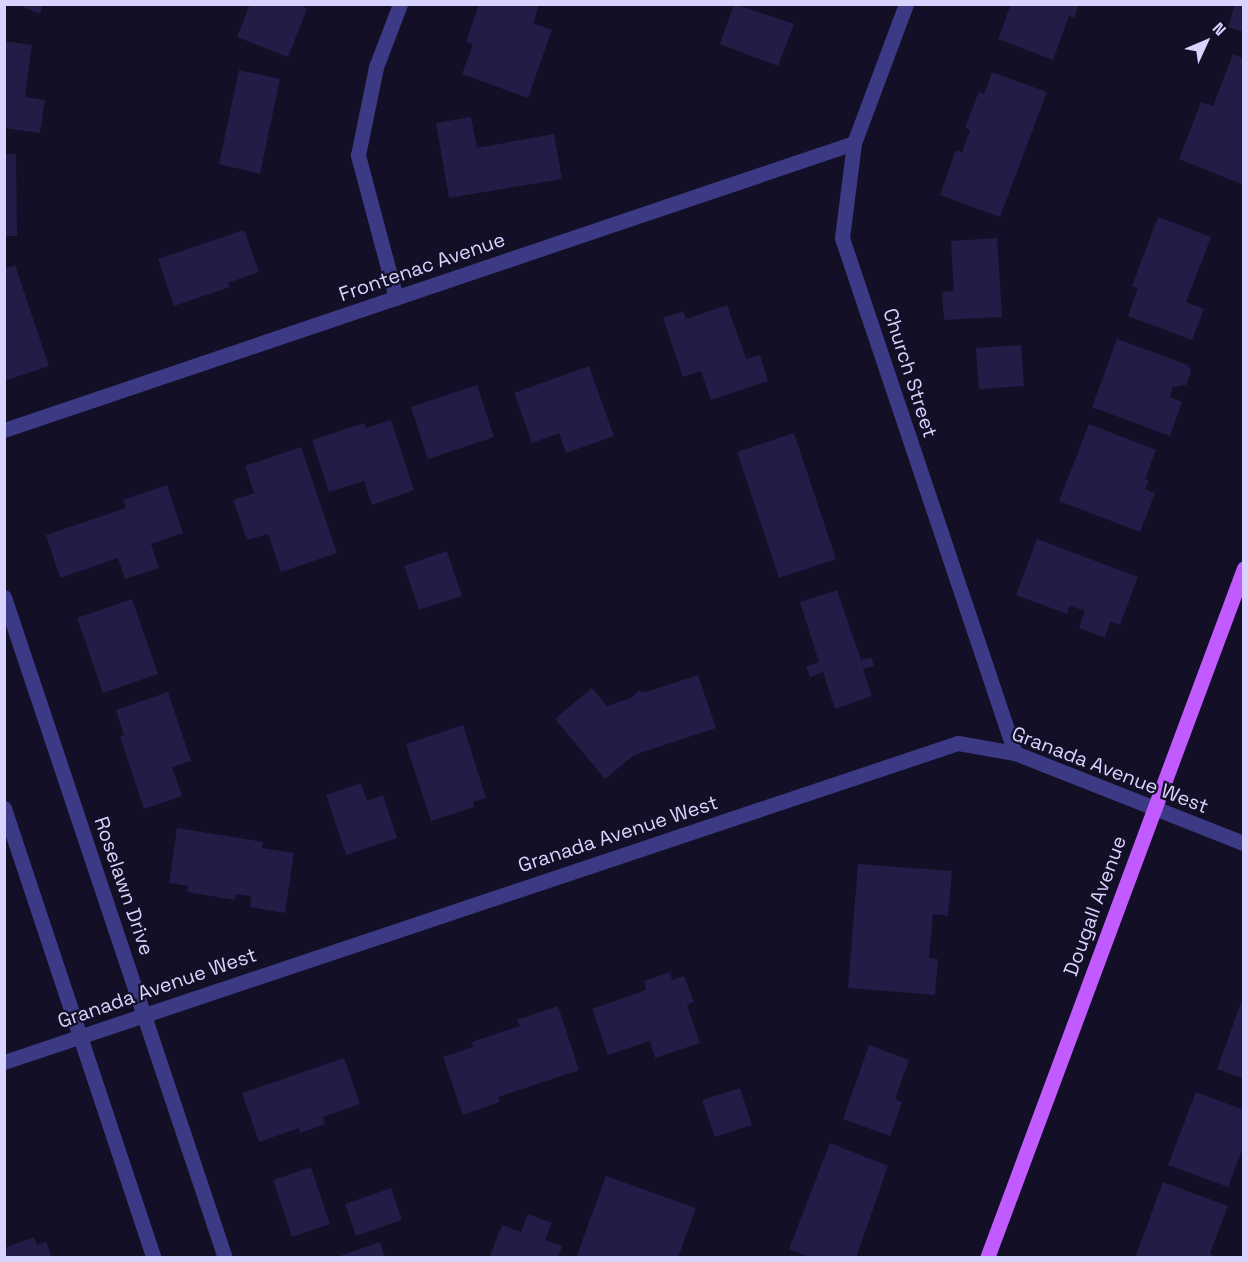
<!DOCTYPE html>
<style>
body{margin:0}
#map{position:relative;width:1248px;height:1262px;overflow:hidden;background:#130f26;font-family:"Space Grotesk",sans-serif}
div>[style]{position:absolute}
.building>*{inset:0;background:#241b47}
.street>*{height:15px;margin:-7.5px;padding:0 7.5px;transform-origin:7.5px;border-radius:7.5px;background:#3d3a85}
.primary>*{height:15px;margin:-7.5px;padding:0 7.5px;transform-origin:7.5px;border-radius:7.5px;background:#c25bff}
span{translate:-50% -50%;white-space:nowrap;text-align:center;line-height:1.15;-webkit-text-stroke:4.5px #130f26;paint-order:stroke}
.street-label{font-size:20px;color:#d9d4ff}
.frame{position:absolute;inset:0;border:6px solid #d9d4ff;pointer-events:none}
.north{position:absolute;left:1176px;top:12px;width:60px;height:60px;-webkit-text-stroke:4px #130f26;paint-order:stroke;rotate:46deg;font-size:16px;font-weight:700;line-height:24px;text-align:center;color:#d9d4ff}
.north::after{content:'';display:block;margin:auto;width:21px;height:27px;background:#d9d4ff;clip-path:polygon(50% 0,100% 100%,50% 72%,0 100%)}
</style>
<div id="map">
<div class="building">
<i style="clip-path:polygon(16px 4px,43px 4px,40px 14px)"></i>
<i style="clip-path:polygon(250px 4px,299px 4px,307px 9px,288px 57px,237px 37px)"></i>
<i style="clip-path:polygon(479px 4px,539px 4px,533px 23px,552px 30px,528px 98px,462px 74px,473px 44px,466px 42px)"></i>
<i style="clip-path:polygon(734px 4px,794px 24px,778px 66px,720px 44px)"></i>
<i style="clip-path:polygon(1011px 4px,1079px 4px,1074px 18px,1069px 16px,1053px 60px,998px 39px)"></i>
<i style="clip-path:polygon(1235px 4px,1244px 4px,1244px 32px,1228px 27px)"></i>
<i style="clip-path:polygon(4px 41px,32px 45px,25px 97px,45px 100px,40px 133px,4px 128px)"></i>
<i style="clip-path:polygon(1233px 54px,1244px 59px,1244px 185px,1179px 159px,1201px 102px,1213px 106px)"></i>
<i style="clip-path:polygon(239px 70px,280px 79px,260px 174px,219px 164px)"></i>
<i style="clip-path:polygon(992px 72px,1047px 92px,1000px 217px,940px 195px,956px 150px,962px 152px,970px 130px,965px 128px,979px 91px,984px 94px)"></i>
<i style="clip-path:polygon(471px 117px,477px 148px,554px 134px,562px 179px,449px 198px,436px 123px)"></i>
<i style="clip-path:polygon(4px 154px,16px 154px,17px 236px,4px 236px)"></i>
<i style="clip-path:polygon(1158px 217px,1211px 237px,1186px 302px,1204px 309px,1192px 340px,1128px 316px,1138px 288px,1132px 286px)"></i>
<i style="clip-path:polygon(244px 230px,259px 272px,228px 283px,230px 287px,174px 306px,158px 259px)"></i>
<i style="clip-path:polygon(997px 238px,1002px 317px,944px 320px,942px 292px,954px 291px,951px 241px)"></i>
<i style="clip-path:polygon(15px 265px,49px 366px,4px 381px,4px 269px)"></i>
<i style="clip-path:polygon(727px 305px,746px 359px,760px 355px,768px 381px,711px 400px,701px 371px,683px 377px,663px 318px,683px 311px,686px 319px)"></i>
<i style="clip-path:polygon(1117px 339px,1188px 365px,1191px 373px,1186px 385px,1173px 387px,1170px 397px,1182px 402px,1170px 436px,1092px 407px)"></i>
<i style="clip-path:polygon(1021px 345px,1024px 386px,979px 389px,976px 348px)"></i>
<i style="clip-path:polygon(589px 366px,614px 436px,566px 453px,559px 433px,532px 443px,514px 393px)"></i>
<i style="clip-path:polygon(477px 385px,494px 437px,428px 459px,411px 407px)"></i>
<i style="clip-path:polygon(391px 420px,414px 490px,372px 505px,364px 481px,329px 492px,312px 440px,364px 423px,366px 428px)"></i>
<i style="clip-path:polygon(1089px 424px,1156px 450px,1145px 479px,1149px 480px,1145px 489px,1155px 493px,1140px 532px,1059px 501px)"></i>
<i style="clip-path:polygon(794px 433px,836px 559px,779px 578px,737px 452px)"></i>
<i style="clip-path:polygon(301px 447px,337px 553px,281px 572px,268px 534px,247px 540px,233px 500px,254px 493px,245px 466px)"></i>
<i style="clip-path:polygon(167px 485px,183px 533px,151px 544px,159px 568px,125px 579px,118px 558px,60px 578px,46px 535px,126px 508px,123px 500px)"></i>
<i style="clip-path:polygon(1037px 539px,1138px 577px,1120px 625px,1110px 622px,1105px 638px,1079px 628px,1085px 611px,1070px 606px,1067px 614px,1016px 595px)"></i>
<i style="clip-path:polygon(447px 551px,462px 596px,419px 610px,404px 566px)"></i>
<i style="clip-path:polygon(837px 590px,861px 660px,871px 657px,874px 666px,863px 669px,872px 696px,835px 709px,823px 672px,810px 677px,806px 666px,819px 662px,800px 602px)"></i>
<i style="clip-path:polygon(132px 599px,158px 674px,103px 693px,77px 618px)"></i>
<i style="clip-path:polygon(698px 675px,716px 728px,634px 755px,605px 779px,555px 719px,592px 688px,607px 706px,631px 698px,638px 691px,646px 692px)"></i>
<i style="clip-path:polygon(168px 692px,191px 761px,172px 767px,182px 796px,144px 809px,120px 737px,124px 735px,116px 710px)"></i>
<i style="clip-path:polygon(463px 725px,486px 798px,473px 802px,474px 807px,431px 821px,406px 744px)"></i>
<i style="clip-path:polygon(361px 783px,367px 801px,383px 795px,397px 838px,346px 855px,326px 795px)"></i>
<i style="clip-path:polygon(177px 828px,263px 842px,262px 848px,294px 853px,285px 913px,250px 907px,251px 896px,236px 894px,235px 900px,187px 892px,188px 886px,169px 883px)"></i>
<i style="clip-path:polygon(858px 864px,952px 871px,948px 916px,933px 914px,929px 958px,938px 959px,935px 995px,848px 988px)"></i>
<i style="clip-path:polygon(670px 972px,672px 980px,684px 976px,694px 1002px,687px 1005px,700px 1043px,655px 1058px,650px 1041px,608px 1055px,592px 1009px,646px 990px,644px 981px)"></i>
<i style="clip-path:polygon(1243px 997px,1244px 997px,1244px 1079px,1217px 1069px)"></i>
<i style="clip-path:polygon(558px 1006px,579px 1070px,498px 1097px,500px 1102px,463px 1115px,443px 1057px,473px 1047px,472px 1042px,520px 1026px,517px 1020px)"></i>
<i style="clip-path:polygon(869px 1045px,909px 1060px,895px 1099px,902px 1102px,890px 1136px,843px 1119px)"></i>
<i style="clip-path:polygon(344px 1058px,360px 1104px,323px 1117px,325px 1124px,300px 1133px,299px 1128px,259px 1142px,242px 1093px)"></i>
<i style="clip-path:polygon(740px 1088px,752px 1125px,715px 1137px,702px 1100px)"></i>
<i style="clip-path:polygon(1196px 1092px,1244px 1110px,1244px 1145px,1228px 1187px,1168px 1165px)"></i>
<i style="clip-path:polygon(830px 1143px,888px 1166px,856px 1258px,813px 1258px,789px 1249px)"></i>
<i style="clip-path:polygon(311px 1167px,330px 1224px,292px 1237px,273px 1180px)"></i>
<i style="clip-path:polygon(606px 1176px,696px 1208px,678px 1258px,576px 1258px)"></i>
<i style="clip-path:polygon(1163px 1182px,1228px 1206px,1210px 1253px,1215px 1258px,1135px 1258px)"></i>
<i style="clip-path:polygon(391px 1188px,402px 1220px,356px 1236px,345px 1204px)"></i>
<i style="clip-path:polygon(528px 1214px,552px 1223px,545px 1240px,562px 1246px,558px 1258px,489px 1258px,502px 1225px,521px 1232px)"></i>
<i style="clip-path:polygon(34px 1237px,37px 1245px,46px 1242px,52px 1258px,4px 1258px,4px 1248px)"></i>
<i style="clip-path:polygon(380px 1242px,385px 1258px,337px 1258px,337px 1257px)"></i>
</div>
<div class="street">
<i style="left:906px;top:4px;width:148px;rotate:110.5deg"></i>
<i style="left:854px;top:143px;width:96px;rotate:97.2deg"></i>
<i style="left:842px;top:238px;width:543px;rotate:71.43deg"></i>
<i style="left:396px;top:298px;width:148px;rotate:-104.9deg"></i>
<i style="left:358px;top:155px;width:90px;rotate:-78.4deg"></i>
<i style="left:376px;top:67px;width:67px;rotate:-69.1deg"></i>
<i style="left:4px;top:430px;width:897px;rotate:-18.66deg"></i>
<i style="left:4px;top:597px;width:697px;rotate:71.51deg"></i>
<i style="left:4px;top:808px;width:474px;rotate:71.6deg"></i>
<i style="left:4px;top:1062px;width:1006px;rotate:-18.49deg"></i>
<i style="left:958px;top:743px;width:58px;rotate:10deg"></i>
<i style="left:1015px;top:753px;width:246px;rotate:21.5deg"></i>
</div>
<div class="primary">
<i style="left:987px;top:1258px;width:736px;rotate:-69.57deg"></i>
</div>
<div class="street-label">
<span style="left:422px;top:267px;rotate:-19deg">Frontenac Avenue</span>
<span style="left:910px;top:373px;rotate:72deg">Church Street</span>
<span style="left:1110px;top:770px;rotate:21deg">Granada Avenue West</span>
<span style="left:618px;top:834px;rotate:-18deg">Granada Avenue West</span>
<span style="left:124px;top:886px;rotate:71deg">Roselawn Drive</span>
<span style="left:1095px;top:906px;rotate:-70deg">Dougall Avenue</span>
<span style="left:157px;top:988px;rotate:-19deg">Granada Avenue West</span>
</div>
<div class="frame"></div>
<div class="north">N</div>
</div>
